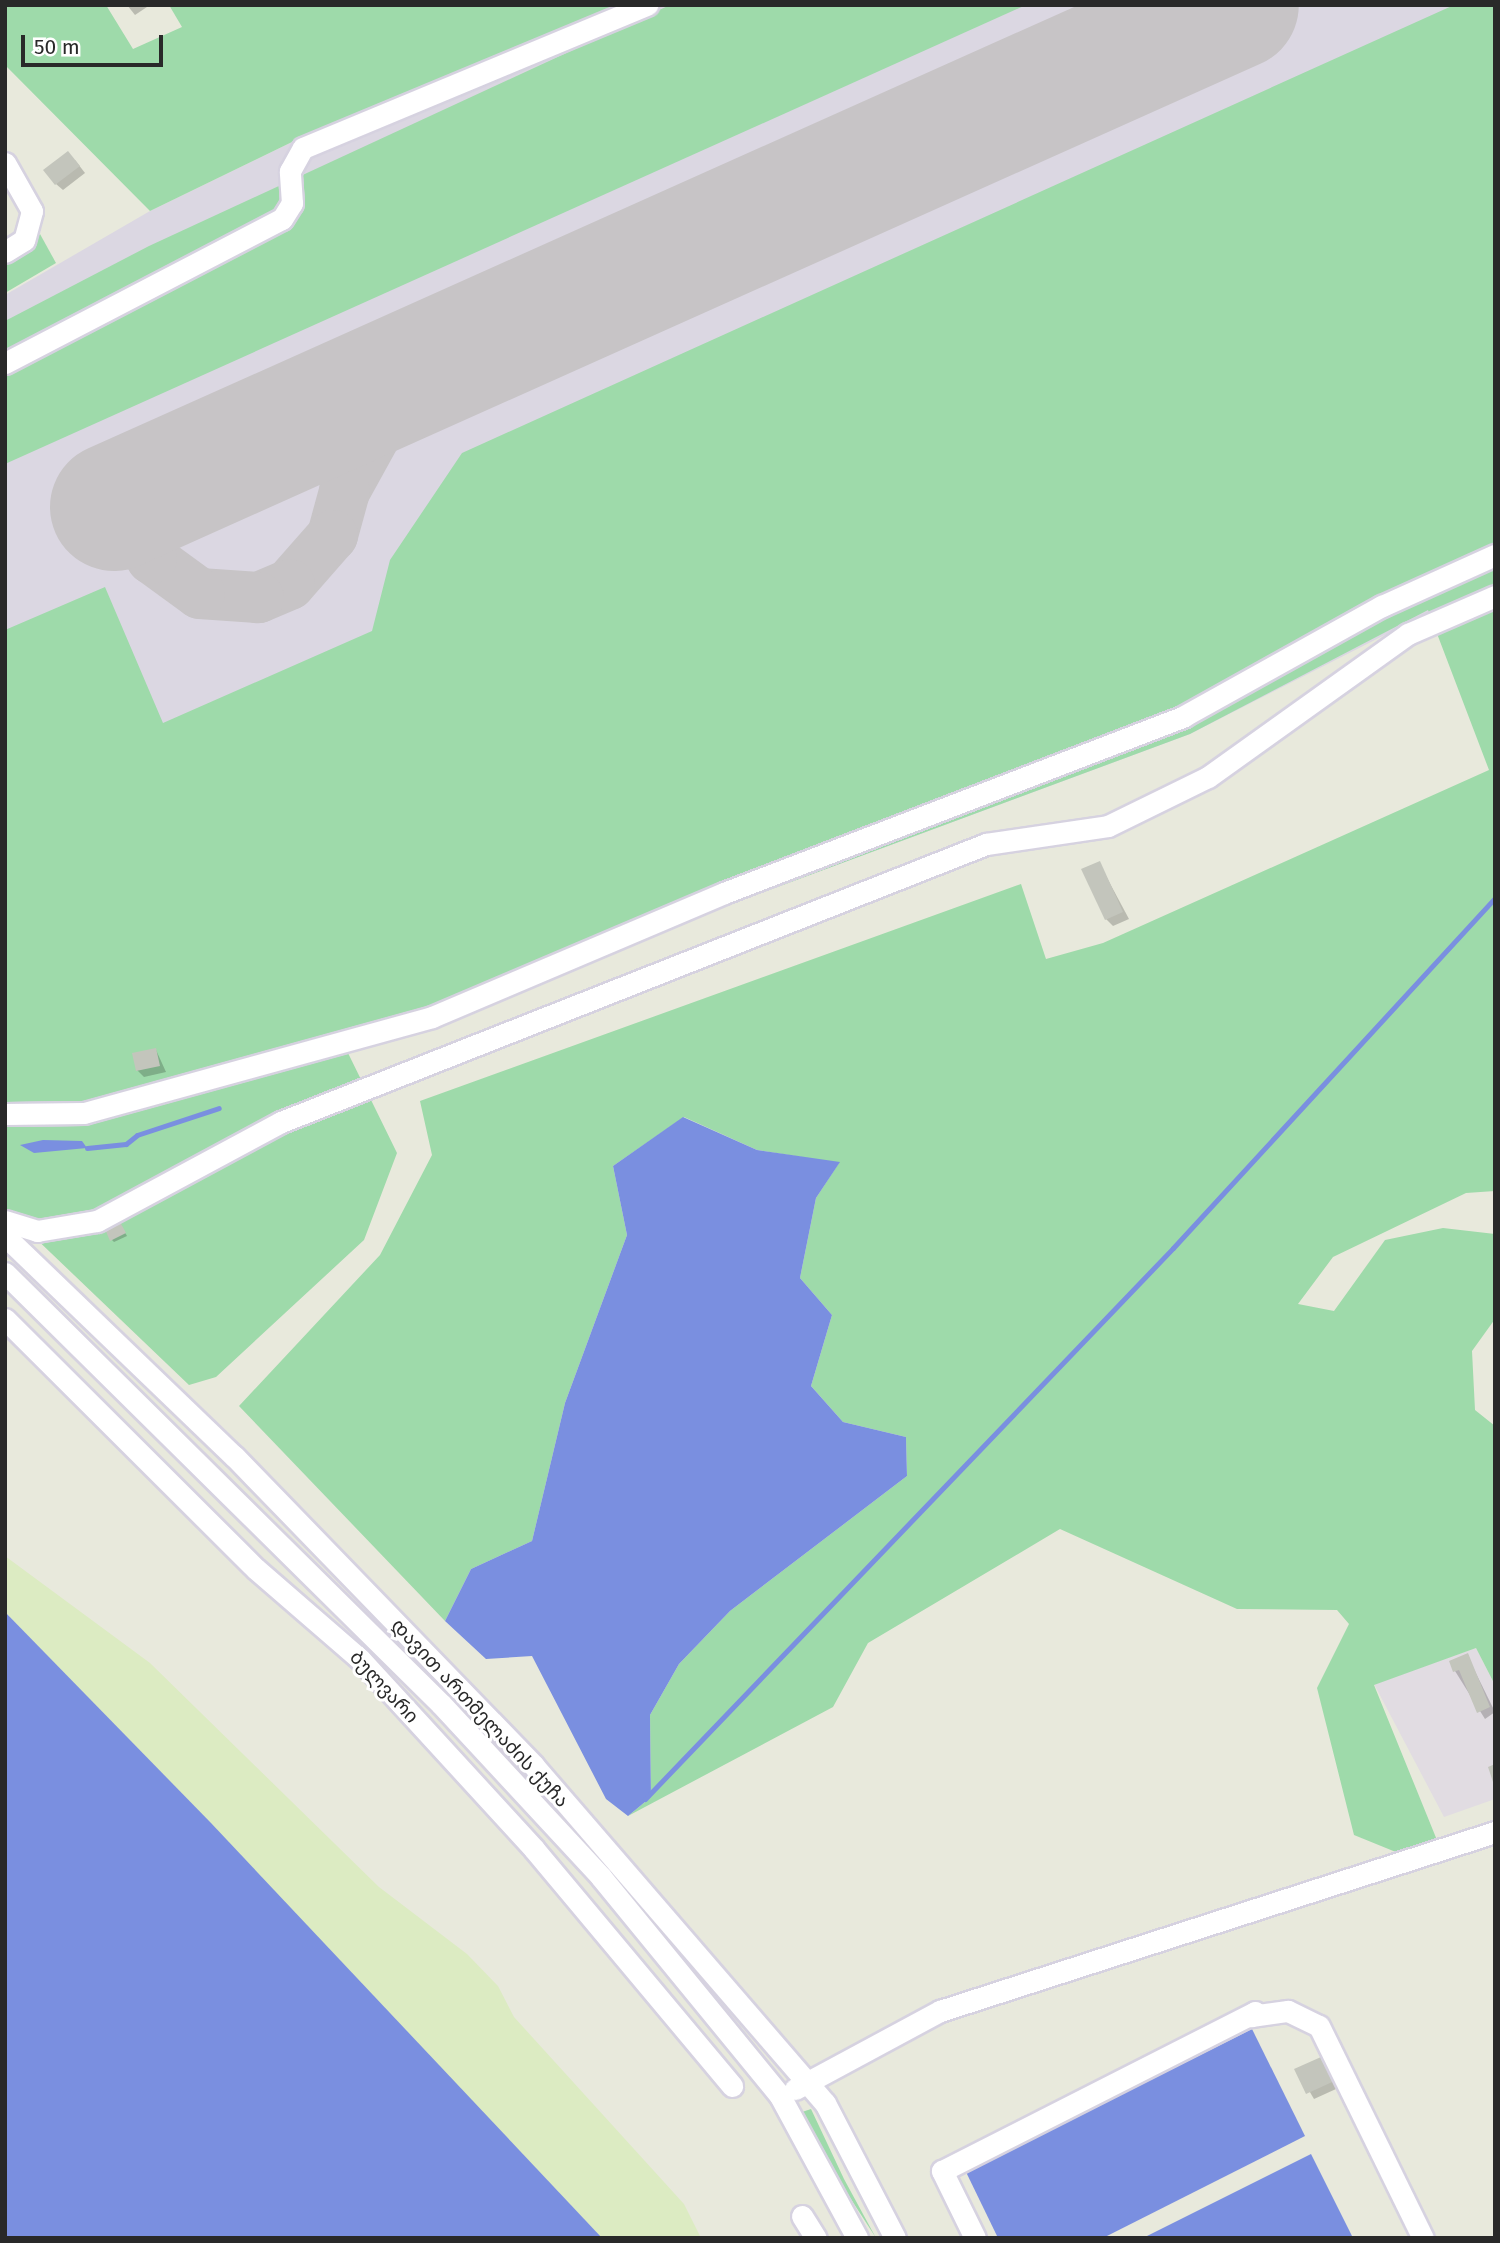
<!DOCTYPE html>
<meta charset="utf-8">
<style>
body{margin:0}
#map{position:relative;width:1500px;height:2243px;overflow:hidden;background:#e8e9dc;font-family:"Fira Sans","Noto Sans Georgian",sans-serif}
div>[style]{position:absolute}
.industrial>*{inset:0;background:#e1dce2}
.airport>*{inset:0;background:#dbd7e2}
.green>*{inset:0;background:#9edaaa}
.sand>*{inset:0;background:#dcebc2}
.water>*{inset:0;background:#7a8fe0}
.shadow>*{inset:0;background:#0003}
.stream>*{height:5px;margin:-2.5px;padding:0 2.5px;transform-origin:2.5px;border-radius:2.5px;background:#7a8fe0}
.taxiway>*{height:51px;margin:-25.5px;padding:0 25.5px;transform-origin:25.5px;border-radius:25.5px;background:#c7c4c6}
.runway>*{height:128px;margin:-64px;padding:0 64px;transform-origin:64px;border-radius:64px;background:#c7c4c6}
.building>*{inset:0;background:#c3c5bc}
.roads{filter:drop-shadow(2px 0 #d6d2e0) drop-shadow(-2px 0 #d6d2e0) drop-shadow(0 2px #d6d2e0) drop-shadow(0 -2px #d6d2e0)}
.minor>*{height:21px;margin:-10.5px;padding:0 10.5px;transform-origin:10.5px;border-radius:10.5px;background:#fff}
span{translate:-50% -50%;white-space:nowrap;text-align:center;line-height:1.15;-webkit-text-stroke:6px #fff;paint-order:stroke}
.street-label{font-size:19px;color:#292929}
.frame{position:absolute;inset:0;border:7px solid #292929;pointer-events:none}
.scale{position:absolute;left:21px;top:35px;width:142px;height:32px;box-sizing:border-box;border:4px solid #292929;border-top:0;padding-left:9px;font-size:21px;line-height:24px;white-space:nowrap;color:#292929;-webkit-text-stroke:5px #fff;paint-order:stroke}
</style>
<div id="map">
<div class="industrial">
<i style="clip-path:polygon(1476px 1648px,1495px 1685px,1495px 1799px,1444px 1817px,1374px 1684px)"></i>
</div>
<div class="airport">
<i style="clip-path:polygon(621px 5px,1495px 5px,1495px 579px,1190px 734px,713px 911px,434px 1029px,76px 1130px,5px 1128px,5px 295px,150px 211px,292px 142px,383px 110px)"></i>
</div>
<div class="green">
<i style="clip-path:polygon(5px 5px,106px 5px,133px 49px,182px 27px,169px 5px,621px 5px,383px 110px,292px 142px,150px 211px,5px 65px)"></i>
<i style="clip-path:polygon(670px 5px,1026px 5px,5px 464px,5px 321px,149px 246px)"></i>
<i style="clip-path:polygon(1454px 5px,1495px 5px,1495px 1191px,1466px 1193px,1333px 1257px,1298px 1304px,1334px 1311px,1385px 1240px,1443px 1228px,1495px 1234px,1495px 1319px,1472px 1351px,1475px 1410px,1495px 1426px,1495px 1685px,1476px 1648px,1374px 1685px,1441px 1850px,1413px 1859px,1354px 1835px,1317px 1688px,1349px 1624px,1337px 1610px,1237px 1609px,1060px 1529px,868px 1643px,833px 1707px,628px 1816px,651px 1797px,650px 1715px,679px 1664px,730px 1611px,907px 1476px,906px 1437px,843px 1422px,811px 1386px,832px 1315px,800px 1278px,816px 1198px,839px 1163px,757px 1150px,684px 1117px,613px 1166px,627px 1235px,565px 1403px,532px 1541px,471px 1569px,445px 1621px,239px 1406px,380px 1255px,432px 1155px,420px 1101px,1021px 884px,1046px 959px,1103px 943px,1489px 770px,1428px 610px,1190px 734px,713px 911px,434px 1029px,348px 1053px,397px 1153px,364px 1240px,216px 1377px,189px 1385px,5px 1209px,5px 630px,105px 587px,163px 723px,372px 631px,390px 560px,462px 453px)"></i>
<i style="clip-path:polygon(40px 234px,56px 263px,5px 293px,5px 264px)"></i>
<i style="clip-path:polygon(5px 1248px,408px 1640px,557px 1795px,781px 2069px,579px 1825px,406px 1642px)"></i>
<i style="clip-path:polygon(811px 2109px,844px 2179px,876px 2238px,796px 2114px)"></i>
</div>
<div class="sand">
<i style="clip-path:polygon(5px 1556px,150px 1663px,379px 1887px,467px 1954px,498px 1986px,514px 2017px,684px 2204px,701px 2238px,602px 2238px,5px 1612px)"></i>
</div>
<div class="water">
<i style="clip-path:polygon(683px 1117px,757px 1150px,840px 1162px,816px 1198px,800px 1278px,832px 1315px,811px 1386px,843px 1422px,906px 1437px,907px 1476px,730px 1611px,679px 1664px,650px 1715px,651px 1797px,628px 1816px,606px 1799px,532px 1656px,486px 1659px,445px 1621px,471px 1569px,532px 1541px,565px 1403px,627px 1235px,613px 1166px)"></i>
<i style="clip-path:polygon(43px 1140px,82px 1141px,87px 1148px,34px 1153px,20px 1145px)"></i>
<i style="clip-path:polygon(5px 1612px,211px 1823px,602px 2238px,5px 2238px)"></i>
<i style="clip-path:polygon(1252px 2029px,1305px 2136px,1103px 2238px,998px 2238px,966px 2172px)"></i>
<i style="clip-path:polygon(1311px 2154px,1353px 2238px,1143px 2238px)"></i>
</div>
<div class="shadow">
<i style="clip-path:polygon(127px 5px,150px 5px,135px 15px)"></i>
<i style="clip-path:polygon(75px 160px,85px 173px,63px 190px,56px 184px)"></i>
<i style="clip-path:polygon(1099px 863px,1129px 919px,1113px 926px,1106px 919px)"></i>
<i style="clip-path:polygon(156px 1050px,166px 1072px,144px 1077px,137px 1070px)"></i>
<i style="clip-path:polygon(120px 1224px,127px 1236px,114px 1242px,112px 1240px)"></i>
<i style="clip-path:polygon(1467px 1655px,1495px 1712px,1485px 1719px,1455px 1671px)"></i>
<i style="clip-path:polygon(1297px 2070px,1347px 2084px,1314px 2099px)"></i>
</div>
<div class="stream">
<i style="left:87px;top:1148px;width:39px;rotate:-6deg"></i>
<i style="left:126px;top:1144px;width:14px;rotate:-39deg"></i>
<i style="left:137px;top:1135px;width:86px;rotate:-18.2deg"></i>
<i style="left:645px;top:1799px;width:763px;rotate:-46.22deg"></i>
<i style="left:1173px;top:1248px;width:476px;rotate:-47.4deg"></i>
</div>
<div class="taxiway">
<i style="left:474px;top:346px;width:61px;rotate:154.7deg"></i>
<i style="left:419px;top:372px;width:52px;rotate:128deg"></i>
<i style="left:387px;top:413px;width:89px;rotate:118.9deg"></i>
<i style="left:344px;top:491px;width:46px;rotate:105.3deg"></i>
<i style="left:332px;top:535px;width:65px;rotate:131.3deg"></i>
<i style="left:289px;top:584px;width:34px;rotate:157deg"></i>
<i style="left:258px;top:597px;width:59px;rotate:-176.1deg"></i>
<i style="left:199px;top:593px;width:59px;rotate:-143.9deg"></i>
<i style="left:151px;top:558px;width:37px;rotate:-117deg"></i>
<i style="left:134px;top:525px;width:65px;rotate:-91.8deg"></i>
<i style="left:132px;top:460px;width:152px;rotate:-23.2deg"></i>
<i style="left:272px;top:400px;width:226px;rotate:-15.6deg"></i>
</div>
<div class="runway">
<i style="left:114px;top:507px;width:1228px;rotate:-24.12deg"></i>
</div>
<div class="building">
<i style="clip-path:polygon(68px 151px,80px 166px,55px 185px,43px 170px)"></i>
<i style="clip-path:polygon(1100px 861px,1123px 912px,1105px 920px,1081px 869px)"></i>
<i style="clip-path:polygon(156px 1048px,160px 1066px,136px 1071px,132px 1053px)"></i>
<i style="clip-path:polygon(120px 1222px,126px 1233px,110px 1241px,105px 1229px)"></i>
<i style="clip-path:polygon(1468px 1653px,1490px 1707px,1477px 1713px,1459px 1670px,1453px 1672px,1449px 1661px)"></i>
<i style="clip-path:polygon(1495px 1764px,1495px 1785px,1494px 1785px,1488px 1767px)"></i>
<i style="clip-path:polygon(1330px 2053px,1341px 2078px,1306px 2094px,1294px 2069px)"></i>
</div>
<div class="roads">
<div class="minor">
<i style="left:5px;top:163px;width:55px;rotate:60.6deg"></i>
<i style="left:32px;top:211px;width:30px;rotate:105deg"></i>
<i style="left:24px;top:240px;width:22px;rotate:148deg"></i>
<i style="left:5px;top:363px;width:312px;rotate:-27.5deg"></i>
<i style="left:282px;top:219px;width:19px;rotate:-58deg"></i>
<i style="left:292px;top:203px;width:32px;rotate:-94deg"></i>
<i style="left:290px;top:171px;width:26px;rotate:-61deg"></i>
<i style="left:303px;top:148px;width:373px;rotate:-22.6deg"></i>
<i style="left:5px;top:1114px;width:79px;rotate:-0.7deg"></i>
<i style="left:84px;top:1113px;width:361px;rotate:-15.4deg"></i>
<i style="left:432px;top:1017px;width:317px;rotate:-23deg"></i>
<i style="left:724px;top:893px;width:493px;rotate:-21deg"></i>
<i style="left:1184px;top:716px;width:227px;rotate:-29.1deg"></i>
<i style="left:1382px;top:606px;width:124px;rotate:-24.3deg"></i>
<i style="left:5px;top:1221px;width:34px;rotate:17deg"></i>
<i style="left:37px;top:1231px;width:61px;rotate:-9.5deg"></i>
<i style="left:97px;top:1221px;width:209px;rotate:-28.3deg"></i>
<i style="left:281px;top:1122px;width:758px;rotate:-21.52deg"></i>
<i style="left:986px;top:844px;width:123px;rotate:-8.4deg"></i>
<i style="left:1108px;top:826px;width:111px;rotate:-26.1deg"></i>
<i style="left:1208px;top:777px;width:246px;rotate:-35.6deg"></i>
<i style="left:1408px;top:634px;width:95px;rotate:-23.6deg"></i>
<i style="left:5px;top:1236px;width:318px;rotate:43.9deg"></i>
<i style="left:234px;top:1456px;width:431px;rotate:45.9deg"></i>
<i style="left:534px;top:1766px;width:445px;rotate:49.2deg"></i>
<i style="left:825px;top:2103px;width:152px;rotate:62.6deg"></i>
<i style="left:5px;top:1273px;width:613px;rotate:44.67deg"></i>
<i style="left:441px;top:1704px;width:236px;rotate:47.2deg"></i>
<i style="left:601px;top:1877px;width:283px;rotate:50.7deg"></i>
<i style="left:780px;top:2096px;width:162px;rotate:61.5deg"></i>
<i style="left:5px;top:1319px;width:354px;rotate:44.9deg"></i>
<i style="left:256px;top:1569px;width:138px;rotate:40.9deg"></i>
<i style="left:360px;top:1659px;width:258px;rotate:47.5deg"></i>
<i style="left:534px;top:1849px;width:309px;rotate:50.1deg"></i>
<i style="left:795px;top:2089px;width:165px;rotate:-28.3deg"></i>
<i style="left:940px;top:2011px;width:583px;rotate:-17.88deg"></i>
<i style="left:802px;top:2216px;width:26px;rotate:58deg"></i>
<i style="left:975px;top:2238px;width:75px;rotate:-116.2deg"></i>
<i style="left:942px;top:2171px;width:351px;rotate:-26.9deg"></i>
<i style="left:1255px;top:2012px;width:6px;rotate:135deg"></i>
<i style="left:1251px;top:2016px;width:37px;rotate:-8deg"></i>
<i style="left:1288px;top:2011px;width:34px;rotate:26deg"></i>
<i style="left:1319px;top:2026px;width:236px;rotate:63.9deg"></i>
</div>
</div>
<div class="street-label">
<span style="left:384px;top:1687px;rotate:47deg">ბულვარი</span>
<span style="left:480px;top:1713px;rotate:47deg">დავით ართმელაძის ქუჩა</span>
</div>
<div class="frame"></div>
<div class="scale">50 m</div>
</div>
